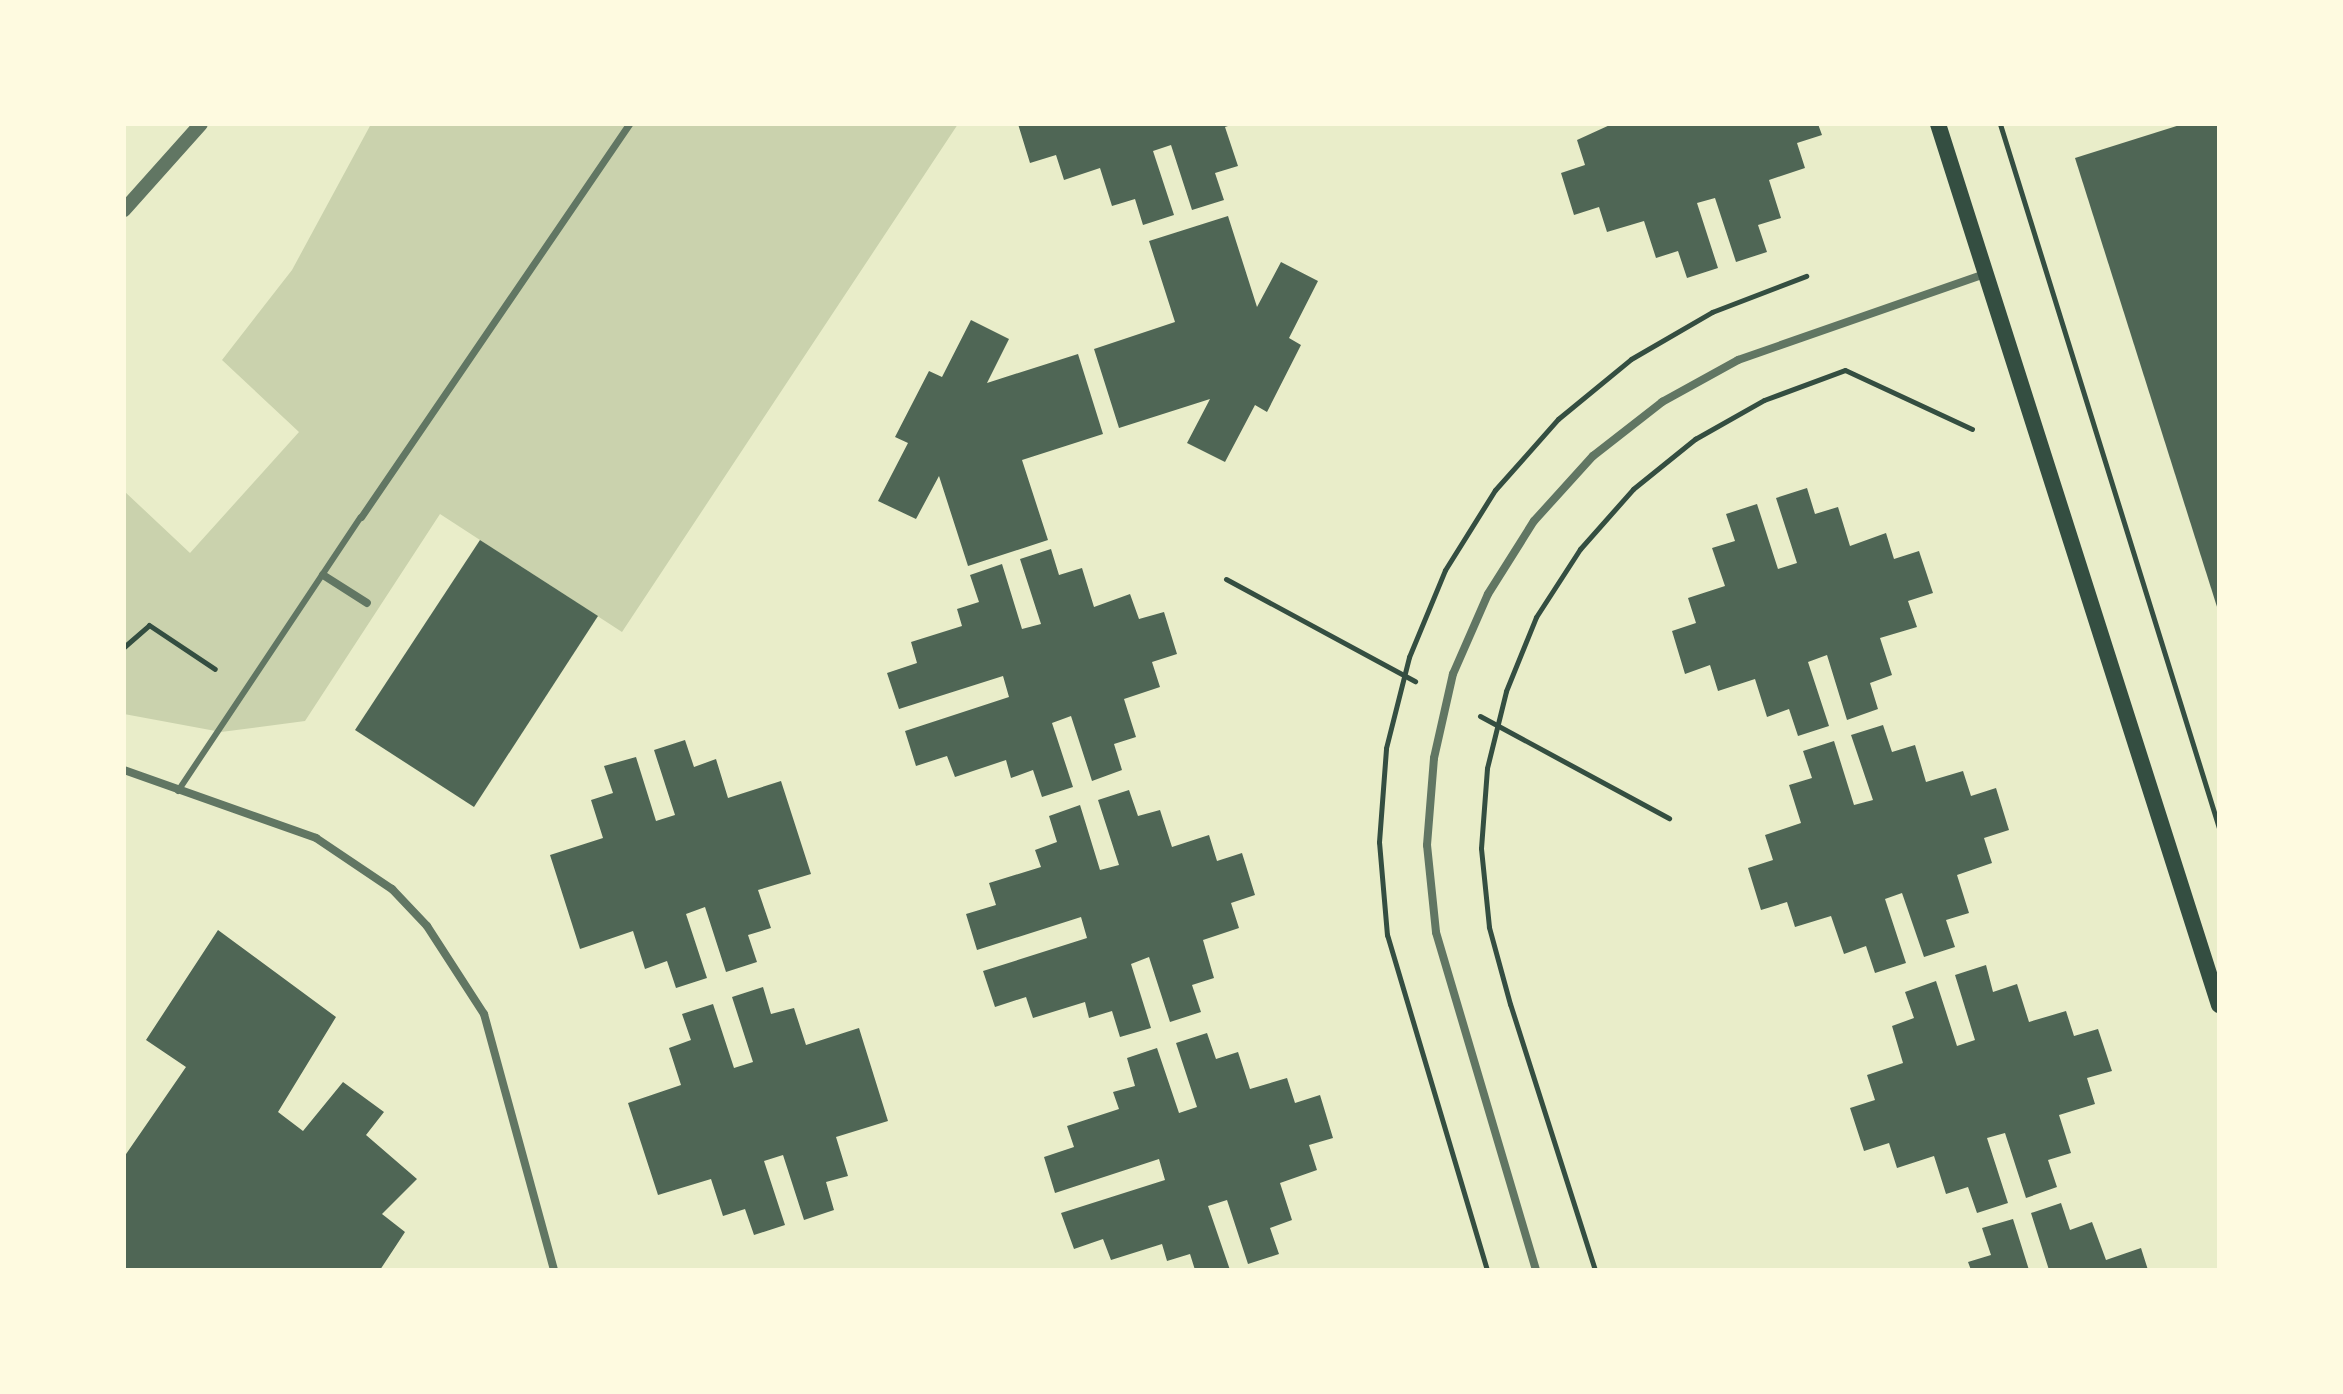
<!DOCTYPE html>
<style>
body{margin:0}
#map{position:relative;width:2343px;height:1394px;overflow:hidden;background:#e9edc9;font-family:"Noto Sans",sans-serif}
div>[style]{position:absolute}
.green>*{inset:0;background:#cad2ad}
.building>*{inset:0;background:#4f6655}
.path>*{height:5px;margin:-2.5px;padding:0 2.5px;transform-origin:2.5px;border-radius:2.5px;background:#344e41}
.service>*{height:6px;margin:-3px;padding:0 3px;transform-origin:3px;border-radius:3px;background:#617663}
.pedestrian>*{height:7px;margin:-3.5px;padding:0 3.5px;transform-origin:3.5px;border-radius:3.5px;background:#617663}
.minor>*{height:8px;margin:-4px;padding:0 4px;transform-origin:4px;border-radius:4px;background:#617663}
.tertiary>*{height:14px;margin:-7px;padding:0 7px;transform-origin:7px;border-radius:7px;background:#617663}
.secondary>*{height:16px;margin:-8px;padding:0 8px;transform-origin:8px;border-radius:8px;background:#344e41}
span{translate:-50% -50%;white-space:nowrap;text-align:center;line-height:1.15;-webkit-text-stroke:8px #fefae0;paint-order:stroke}
.frame{position:absolute;inset:0;border:126px solid #fefae0;pointer-events:none}
</style>
<div id="map">
<div class="green">
<i style="clip-path:polygon(371px 124px,958px 124px,622px 632px,440px 514px,305px 721px,221px 732px,124px 714px,124px 491px,190px 553px,299px 432px,222px 360px,292px 270px)"></i>
</div>
<div class="building">
<i style="clip-path:polygon(1018px 124px,1234px 124px,1225px 127px,1238px 166px,1215px 173px,1224px 200px,1192px 210px,1171px 145px,1153px 151px,1174px 215px,1143px 225px,1135px 199px,1112px 206px,1100px 168px,1064px 180px,1056px 155px,1030px 163px)"></i>
<i style="clip-path:polygon(1612px 124px,1818px 124px,1822px 135px,1797px 143px,1805px 168px,1769px 180px,1781px 218px,1758px 225px,1767px 252px,1736px 262px,1715px 198px,1697px 203px,1718px 268px,1687px 278px,1678px 251px,1656px 258px,1644px 221px,1607px 232px,1599px 207px,1574px 215px,1561px 173px,1585px 165px,1577px 140px)"></i>
<i style="clip-path:polygon(2183px 124px,2219px 124px,2218px 610px,2075px 158px)"></i>
<i style="clip-path:polygon(1228px 216px,1257px 307px,1281px 262px,1318px 281px,1289px 338px,1301px 345px,1267px 412px,1255px 405px,1225px 462px,1187px 443px,1210px 399px,1119px 428px,1094px 349px,1175px 322px,1149px 241px)"></i>
<i style="clip-path:polygon(971px 320px,1009px 339px,987px 383px,1078px 354px,1103px 434px,1022px 460px,1048px 540px,968px 566px,939px 476px,916px 519px,878px 501px,908px 443px,895px 437px,929px 371px,942px 377px)"></i>
<i style="clip-path:polygon(1807px 488px,1815px 514px,1838px 507px,1850px 546px,1886px 533px,1894px 559px,1919px 551px,1933px 593px,1908px 601px,1917px 627px,1880px 638px,1892px 675px,1870px 683px,1878px 709px,1847px 720px,1827px 655px,1808px 662px,1829px 726px,1798px 736px,1789px 709px,1767px 717px,1755px 679px,1718px 691px,1710px 665px,1685px 674px,1672px 631px,1696px 623px,1688px 598px,1725px 586px,1712px 548px,1735px 541px,1726px 514px,1757px 504px,1778px 569px,1797px 563px,1776px 498px)"></i>
<i style="clip-path:polygon(480px 540px,598px 616px,474px 807px,355px 730px)"></i>
<i style="clip-path:polygon(1051px 549px,1059px 575px,1082px 568px,1094px 607px,1130px 594px,1139px 619px,1164px 612px,1177px 654px,1152px 662px,1160px 687px,1124px 699px,1136px 737px,1114px 744px,1122px 770px,1092px 781px,1071px 716px,1052px 723px,1073px 787px,1042px 797px,1033px 770px,1011px 778px,1006px 760px,955px 777px,947px 756px,916px 766px,905px 731px,1009px 697px,1003px 676px,899px 709px,887px 673px,917px 663px,911px 642px,962px 626px,957px 609px,979px 602px,970px 575px,1002px 564px,1022px 629px,1041px 624px,1020px 559px)"></i>
<i style="clip-path:polygon(1883px 725px,1892px 752px,1915px 745px,1926px 782px,1963px 771px,1971px 796px,1996px 788px,2009px 830px,1984px 838px,1992px 863px,1957px 875px,1969px 913px,1946px 920px,1955px 947px,1924px 957px,1902px 893px,1885px 899px,1906px 963px,1875px 973px,1866px 946px,1844px 954px,1831px 916px,1795px 927px,1787px 902px,1761px 910px,1748px 868px,1773px 860px,1765px 835px,1801px 823px,1789px 785px,1812px 778px,1803px 751px,1834px 741px,1854px 805px,1873px 800px,1851px 735px)"></i>
<i style="clip-path:polygon(685px 740px,694px 767px,716px 759px,728px 798px,781px 781px,811px 874px,758px 890px,771px 928px,748px 935px,757px 962px,726px 972px,705px 907px,686px 914px,707px 978px,676px 988px,667px 961px,645px 969px,633px 931px,580px 949px,550px 855px,603px 838px,591px 800px,613px 793px,604px 766px,636px 757px,656px 821px,675px 815px,654px 750px)"></i>
<i style="clip-path:polygon(1129px 790px,1138px 816px,1160px 810px,1172px 847px,1209px 835px,1217px 861px,1242px 853px,1255px 895px,1231px 903px,1239px 928px,1203px 940px,1214px 978px,1192px 985px,1201px 1012px,1170px 1022px,1149px 957px,1131px 964px,1151px 1028px,1120px 1037px,1112px 1011px,1089px 1018px,1085px 1002px,1033px 1018px,1026px 997px,995px 1007px,983px 971px,1087px 938px,1081px 917px,977px 950px,966px 914px,996px 905px,989px 883px,1041px 867px,1035px 850px,1057px 842px,1049px 816px,1080px 805px,1100px 870px,1119px 865px,1098px 800px)"></i>
<i style="clip-path:polygon(218px 930px,336px 1017px,278px 1112px,303px 1131px,343px 1082px,384px 1112px,366px 1135px,417px 1179px,382px 1214px,405px 1232px,380px 1270px,124px 1270px,124px 1157px,186px 1067px,146px 1040px)"></i>
<i style="clip-path:polygon(1986px 965px,1993px 992px,2017px 984px,2029px 1022px,2066px 1011px,2074px 1036px,2098px 1029px,2112px 1071px,2087px 1078px,2095px 1104px,2059px 1115px,2071px 1153px,2048px 1160px,2057px 1187px,2026px 1198px,2005px 1133px,1987px 1138px,2008px 1203px,1977px 1213px,1968px 1187px,1946px 1194px,1934px 1156px,1897px 1168px,1889px 1143px,1864px 1151px,1850px 1108px,1875px 1100px,1867px 1075px,1903px 1063px,1892px 1026px,1914px 1018px,1905px 992px,1936px 981px,1957px 1046px,1975px 1040px,1955px 975px)"></i>
<i style="clip-path:polygon(763px 987px,771px 1014px,794px 1008px,806px 1045px,859px 1028px,888px 1121px,836px 1137px,848px 1176px,826px 1182px,834px 1210px,804px 1220px,783px 1155px,764px 1161px,785px 1225px,754px 1235px,745px 1209px,723px 1216px,711px 1179px,658px 1195px,628px 1103px,681px 1085px,669px 1048px,691px 1040px,682px 1014px,713px 1004px,734px 1068px,753px 1062px,732px 997px)"></i>
<i style="clip-path:polygon(1207px 1033px,1216px 1059px,1238px 1052px,1250px 1089px,1287px 1078px,1295px 1103px,1320px 1095px,1333px 1138px,1309px 1145px,1317px 1170px,1280px 1183px,1292px 1220px,1270px 1228px,1279px 1254px,1248px 1264px,1227px 1200px,1208px 1206px,1230px 1270px,1195px 1270px,1190px 1254px,1167px 1261px,1162px 1244px,1111px 1260px,1103px 1239px,1074px 1249px,1061px 1213px,1165px 1180px,1159px 1159px,1055px 1193px,1044px 1157px,1074px 1147px,1067px 1126px,1119px 1109px,1113px 1092px,1135px 1086px,1127px 1058px,1157px 1048px,1179px 1113px,1197px 1107px,1176px 1043px)"></i>
<i style="clip-path:polygon(2061px 1203px,2070px 1230px,2092px 1222px,2106px 1260px,2141px 1248px,2148px 1270px,2049px 1270px,2031px 1213px)"></i>
<i style="clip-path:polygon(2013px 1219px,2029px 1270px,1971px 1270px,1968px 1262px,1991px 1255px,1982px 1228px)"></i>
</div>
<div class="path">
<i style="left:2000px;top:124px;width:737px;rotate:72.72deg"></i>
<i style="left:1226px;top:579px;width:215px;rotate:28.4deg"></i>
<i style="left:124px;top:647px;width:33px;rotate:-41deg"></i>
<i style="left:149px;top:625px;width:79px;rotate:33.7deg"></i>
<i style="left:1480px;top:716px;width:215px;rotate:28.4deg"></i>
<i style="left:1487px;top:1270px;width:350px;rotate:-106.6deg"></i>
<i style="left:1387px;top:935px;width:93px;rotate:-94.9deg"></i>
<i style="left:1379px;top:842px;width:94px;rotate:-85.7deg"></i>
<i style="left:1386px;top:748px;width:94px;rotate:-75.8deg"></i>
<i style="left:1409px;top:657px;width:94px;rotate:-67.5deg"></i>
<i style="left:1445px;top:570px;width:94px;rotate:-58deg"></i>
<i style="left:1495px;top:490px;width:95px;rotate:-48.4deg"></i>
<i style="left:1558px;top:419px;width:94px;rotate:-39.4deg"></i>
<i style="left:1631px;top:359px;width:94px;rotate:-30.1deg"></i>
<i style="left:1712px;top:312px;width:101px;rotate:-21deg"></i>
<i style="left:1595px;top:1270px;width:279px;rotate:-107.7deg"></i>
<i style="left:1510px;top:1004px;width:80px;rotate:-105.3deg"></i>
<i style="left:1489px;top:927px;width:79px;rotate:-95.8deg"></i>
<i style="left:1481px;top:848px;width:80px;rotate:-85.7deg"></i>
<i style="left:1487px;top:768px;width:79px;rotate:-76.1deg"></i>
<i style="left:1506px;top:691px;width:80px;rotate:-67.9deg"></i>
<i style="left:1536px;top:617px;width:81px;rotate:-57.1deg"></i>
<i style="left:1580px;top:549px;width:80px;rotate:-48.5deg"></i>
<i style="left:1633px;top:489px;width:80px;rotate:-38.9deg"></i>
<i style="left:1695px;top:439px;width:79px;rotate:-29.5deg"></i>
<i style="left:1764px;top:400px;width:86px;rotate:-20.3deg"></i>
<i style="left:1845px;top:370px;width:140px;rotate:24.9deg"></i>
</div>
<div class="service">
<i style="left:178px;top:791px;width:329px;rotate:-56.3deg"></i>
</div>
<div class="pedestrian">
<i style="left:361px;top:517px;width:476px;rotate:-55.7deg"></i>
</div>
<div class="minor">
<i style="left:323px;top:575px;width:52px;rotate:32.5deg"></i>
<i style="left:124px;top:770px;width:204px;rotate:19.5deg"></i>
<i style="left:316px;top:838px;width:92px;rotate:33.9deg"></i>
<i style="left:392px;top:889px;width:51px;rotate:46.6deg"></i>
<i style="left:427px;top:926px;width:105px;rotate:57.1deg"></i>
<i style="left:484px;top:1014px;width:265px;rotate:74.7deg"></i>
<i style="left:1536px;top:1270px;width:352px;rotate:-106.5deg"></i>
<i style="left:1436px;top:932px;width:87px;rotate:-95.9deg"></i>
<i style="left:1427px;top:845px;width:87px;rotate:-85.4deg"></i>
<i style="left:1434px;top:758px;width:86px;rotate:-77.3deg"></i>
<i style="left:1453px;top:674px;width:87px;rotate:-66.4deg"></i>
<i style="left:1488px;top:594px;width:86px;rotate:-57.8deg"></i>
<i style="left:1534px;top:521px;width:88px;rotate:-47.8deg"></i>
<i style="left:1593px;top:456px;width:88px;rotate:-38deg"></i>
<i style="left:1662px;top:402px;width:87px;rotate:-28.9deg"></i>
<i style="left:1738px;top:360px;width:262px;rotate:-19.2deg"></i>
</div>
<div class="tertiary">
<i style="left:124px;top:210px;width:115px;rotate:-48.2deg"></i>
</div>
<div class="secondary">
<i style="left:1938px;top:124px;width:925px;rotate:72.31deg"></i>
</div>
<div class="frame"></div>
</div>
